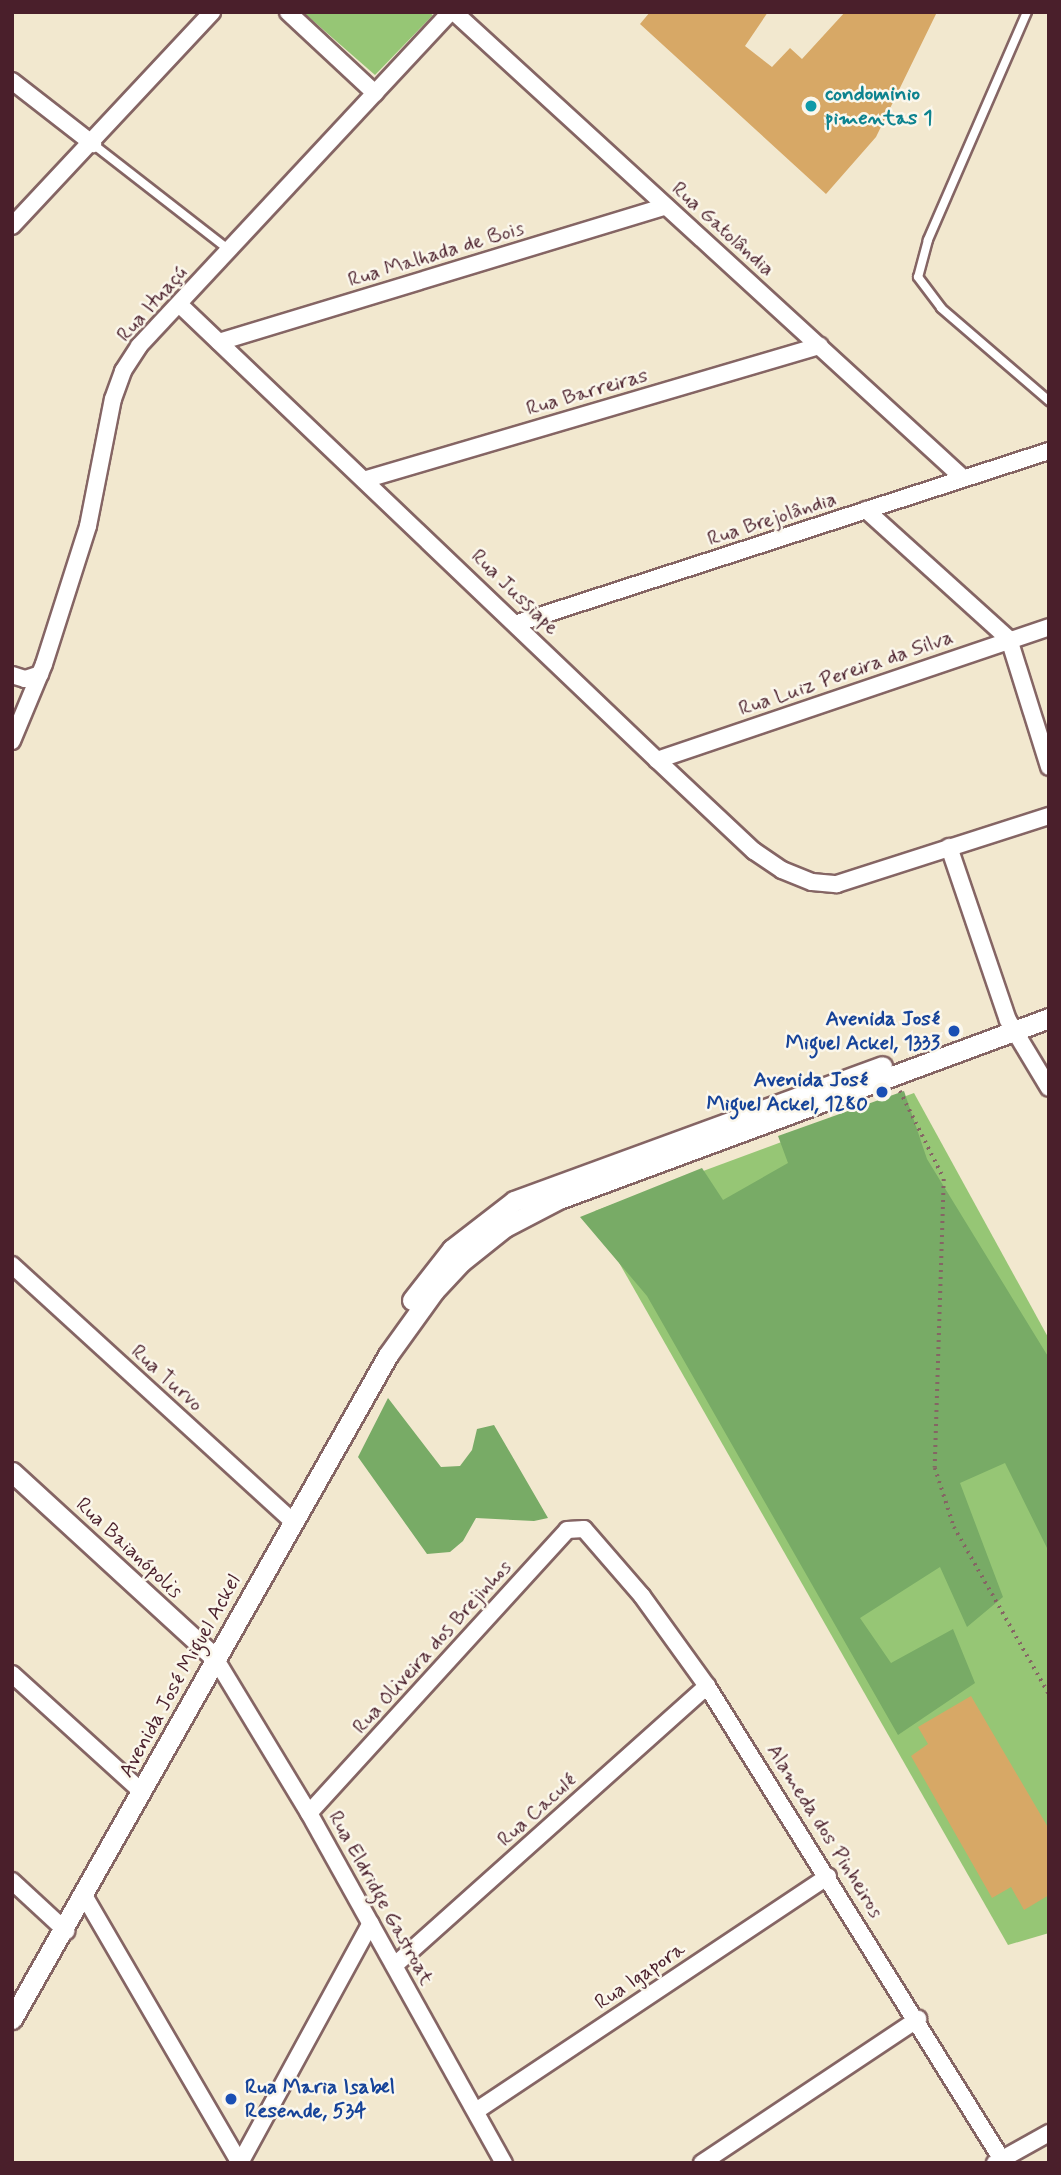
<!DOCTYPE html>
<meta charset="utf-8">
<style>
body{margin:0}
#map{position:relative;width:1061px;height:2175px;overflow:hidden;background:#f2e8cf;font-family:Mynerve,sans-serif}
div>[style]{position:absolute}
.green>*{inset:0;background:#96c675}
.forest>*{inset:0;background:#78ab66}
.building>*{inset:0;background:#d7a866}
.path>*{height:3.5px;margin-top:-1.75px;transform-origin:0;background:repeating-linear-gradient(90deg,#856564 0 2px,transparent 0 7px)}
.roads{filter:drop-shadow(2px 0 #856564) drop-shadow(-2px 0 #856564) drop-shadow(0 2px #856564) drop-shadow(0 -2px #856564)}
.service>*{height:8px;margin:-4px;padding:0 4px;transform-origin:4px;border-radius:4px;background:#fff}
.minor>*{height:16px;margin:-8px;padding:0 8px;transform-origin:8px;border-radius:8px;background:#fff}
.tertiary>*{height:19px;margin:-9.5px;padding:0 9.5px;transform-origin:9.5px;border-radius:9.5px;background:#fff}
.dots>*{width:19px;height:19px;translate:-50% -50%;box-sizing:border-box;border:4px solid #fbf7ec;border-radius:50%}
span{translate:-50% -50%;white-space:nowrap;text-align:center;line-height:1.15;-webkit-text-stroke:5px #fbf7ec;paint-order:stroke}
.culture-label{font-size:21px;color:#0d838f;font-weight:700}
.left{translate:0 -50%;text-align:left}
.street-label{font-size:21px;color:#4a1f2b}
.transit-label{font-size:21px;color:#164399;font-weight:700}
.right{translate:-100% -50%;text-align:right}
.frame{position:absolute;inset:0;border:14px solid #4a1f2b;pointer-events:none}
</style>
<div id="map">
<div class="green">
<i style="clip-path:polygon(303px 12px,428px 12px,433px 15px,375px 75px)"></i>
<i style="clip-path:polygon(914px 1093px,1049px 1339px,1049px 1933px,1008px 1945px,601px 1231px,595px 1211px)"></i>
</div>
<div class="forest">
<i style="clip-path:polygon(904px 1091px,927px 1159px,1049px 1358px,1049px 1552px,1005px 1463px,960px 1483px,1003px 1597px,967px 1627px,940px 1567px,860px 1618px,891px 1663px,953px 1629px,975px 1683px,898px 1735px,647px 1296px,580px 1217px,702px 1168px,723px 1200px,788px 1163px,778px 1136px)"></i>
<i style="clip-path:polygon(388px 1398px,441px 1467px,460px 1466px,472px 1450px,477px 1429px,494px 1425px,548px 1518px,534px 1521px,476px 1518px,463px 1541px,450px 1552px,427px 1554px,358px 1457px)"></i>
</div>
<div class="building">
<i style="clip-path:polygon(650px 12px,768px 12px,745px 46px,772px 67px,790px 48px,802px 59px,845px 12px,937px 12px,876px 137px,826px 194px,640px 24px)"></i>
<i style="clip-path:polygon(971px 1696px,1049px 1829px,1049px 1895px,1024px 1910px,1011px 1887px,992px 1898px,911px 1756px,928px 1744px,918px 1727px)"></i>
</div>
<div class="path">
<i style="left:900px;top:1091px;width:98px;rotate:63.4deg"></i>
<i style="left:944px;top:1179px;width:289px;rotate:91.8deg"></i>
<i style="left:935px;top:1468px;width:62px;rotate:72.1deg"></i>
<i style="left:954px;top:1527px;width:192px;rotate:60.4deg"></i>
</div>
<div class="roads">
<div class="service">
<i style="left:1027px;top:12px;width:249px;rotate:113.5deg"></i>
<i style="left:928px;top:240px;width:38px;rotate:105deg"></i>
<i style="left:918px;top:277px;width:39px;rotate:53deg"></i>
<i style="left:941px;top:308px;width:143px;rotate:40.7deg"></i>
<i style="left:93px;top:144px;width:172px;rotate:37.9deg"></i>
</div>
<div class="minor">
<i style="left:288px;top:12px;width:119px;rotate:43deg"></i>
<i style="left:454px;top:12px;width:690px;rotate:42.47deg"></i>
<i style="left:12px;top:81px;width:103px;rotate:37.9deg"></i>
<i style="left:12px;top:226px;width:293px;rotate:-46.9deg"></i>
<i style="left:179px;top:304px;width:661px;rotate:43.65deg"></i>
<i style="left:657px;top:760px;width:133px;rotate:43.2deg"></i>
<i style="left:754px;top:851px;width:34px;rotate:34deg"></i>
<i style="left:782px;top:870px;width:32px;rotate:22deg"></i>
<i style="left:812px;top:882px;width:25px;rotate:5deg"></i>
<i style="left:837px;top:884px;width:223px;rotate:-17.8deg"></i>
<i style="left:219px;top:342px;width:467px;rotate:-16.9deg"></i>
<i style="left:367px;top:479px;width:472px;rotate:-16.4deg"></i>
<i style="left:866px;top:510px;width:193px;rotate:42.1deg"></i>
<i style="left:1009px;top:639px;width:134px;rotate:72.6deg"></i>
<i style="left:518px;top:623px;width:558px;rotate:-17.95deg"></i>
<i style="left:12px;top:675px;width:14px;rotate:17deg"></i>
<i style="left:25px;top:679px;width:16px;rotate:-18deg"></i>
<i style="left:12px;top:741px;width:83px;rotate:-67.4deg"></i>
<i style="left:44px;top:664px;width:145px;rotate:-72.3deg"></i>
<i style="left:88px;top:526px;width:129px;rotate:-78.9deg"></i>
<i style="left:113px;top:399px;width:30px;rotate:-70deg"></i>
<i style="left:123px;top:371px;width:30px;rotate:-57deg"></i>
<i style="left:139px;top:346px;width:456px;rotate:-47deg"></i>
<i style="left:657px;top:760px;width:414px;rotate:-18.7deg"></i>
<i style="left:949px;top:847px;width:183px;rotate:71.2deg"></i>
<i style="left:1008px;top:1020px;width:79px;rotate:58.9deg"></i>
<i style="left:12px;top:1265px;width:381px;rotate:42.4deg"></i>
<i style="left:215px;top:1658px;width:181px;rotate:58.8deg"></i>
<i style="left:309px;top:1813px;width:401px;rotate:60.9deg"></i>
<i style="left:12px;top:1674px;width:176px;rotate:42.2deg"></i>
<i style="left:309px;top:1813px;width:383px;rotate:-47.6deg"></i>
<i style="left:567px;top:1530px;width:17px;rotate:-3deg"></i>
<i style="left:584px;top:1529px;width:89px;rotate:49.1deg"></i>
<i style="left:642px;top:1596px;width:111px;rotate:54.2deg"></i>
<i style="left:707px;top:1686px;width:562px;rotate:58.09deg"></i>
<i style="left:12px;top:1881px;width:74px;rotate:42.8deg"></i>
<i style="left:85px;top:1897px;width:308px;rotate:59.8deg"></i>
<i style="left:395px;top:1965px;width:419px;rotate:-41.8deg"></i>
<i style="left:476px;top:2111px;width:423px;rotate:-33.7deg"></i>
<i style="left:240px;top:2163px;width:273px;rotate:-61.4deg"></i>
<i style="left:702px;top:2163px;width:260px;rotate:-33.7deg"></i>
<i style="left:995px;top:2163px;width:62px;rotate:-29.1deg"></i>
</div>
<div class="tertiary">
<i style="left:412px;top:1300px;width:65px;rotate:-51.9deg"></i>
<i style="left:452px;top:1249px;width:78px;rotate:-37.7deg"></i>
<i style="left:514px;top:1201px;width:392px;rotate:-20.1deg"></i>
<i style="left:12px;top:1472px;width:275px;rotate:42.5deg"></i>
<i style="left:12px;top:2019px;width:763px;rotate:-60.48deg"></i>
<i style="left:388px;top:1355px;width:79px;rotate:-54.3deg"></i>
<i style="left:434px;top:1291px;width:40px;rotate:-47deg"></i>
<i style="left:461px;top:1262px;width:56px;rotate:-38.5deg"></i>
<i style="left:505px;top:1227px;width:61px;rotate:-27.4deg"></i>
<i style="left:559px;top:1199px;width:522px;rotate:-20.27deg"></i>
</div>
</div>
<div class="dots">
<i style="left:811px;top:106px;background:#0f9aa8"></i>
<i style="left:954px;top:1031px;background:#1a4fb4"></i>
<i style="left:882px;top:1092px;background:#1a4fb4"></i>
<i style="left:231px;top:2099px;background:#1a4fb4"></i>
</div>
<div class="culture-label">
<span class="left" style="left:825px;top:106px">condominio<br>pimentas 1</span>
</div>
<div class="street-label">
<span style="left:723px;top:229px;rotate:42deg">Rua Gatolândia</span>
<span style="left:436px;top:254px;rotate:-17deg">Rua Malhada de Bois</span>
<span style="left:152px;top:304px;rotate:-48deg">Rua Ituaçú</span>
<span style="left:587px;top:392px;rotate:-16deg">Rua Barreiras</span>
<span style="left:772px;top:519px;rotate:-18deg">Rua Brejolândia</span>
<span style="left:515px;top:592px;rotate:44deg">Rua Jussiape</span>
<span style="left:846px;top:673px;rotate:-19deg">Rua Luiz Pereira da Silva</span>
<span style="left:167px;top:1378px;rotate:42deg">Rua Turvo</span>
<span style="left:129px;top:1548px;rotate:43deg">Rua Baianópolis</span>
<span style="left:432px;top:1647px;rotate:-48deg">Rua Oliveira dos Brejinhos</span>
<span style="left:180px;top:1676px;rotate:-61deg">Avenida José Miguel Ackel</span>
<span style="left:537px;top:1810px;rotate:-42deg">Rua Caculé</span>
<span style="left:825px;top:1831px;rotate:58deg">Alameda dos Pinheiros</span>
<span style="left:381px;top:1898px;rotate:61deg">Rua Eldridge Gastroat</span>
<span style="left:640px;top:1976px;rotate:-34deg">Rua Igapora</span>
</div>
<div class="transit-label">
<span class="right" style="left:940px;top:1031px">Avenida José<br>Miguel Ackel, 1333</span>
<span class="right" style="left:868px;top:1092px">Avenida José<br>Miguel Ackel, 1280</span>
<span class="left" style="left:245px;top:2099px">Rua Maria Isabel<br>Resende, 534</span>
</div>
<div class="frame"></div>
</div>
